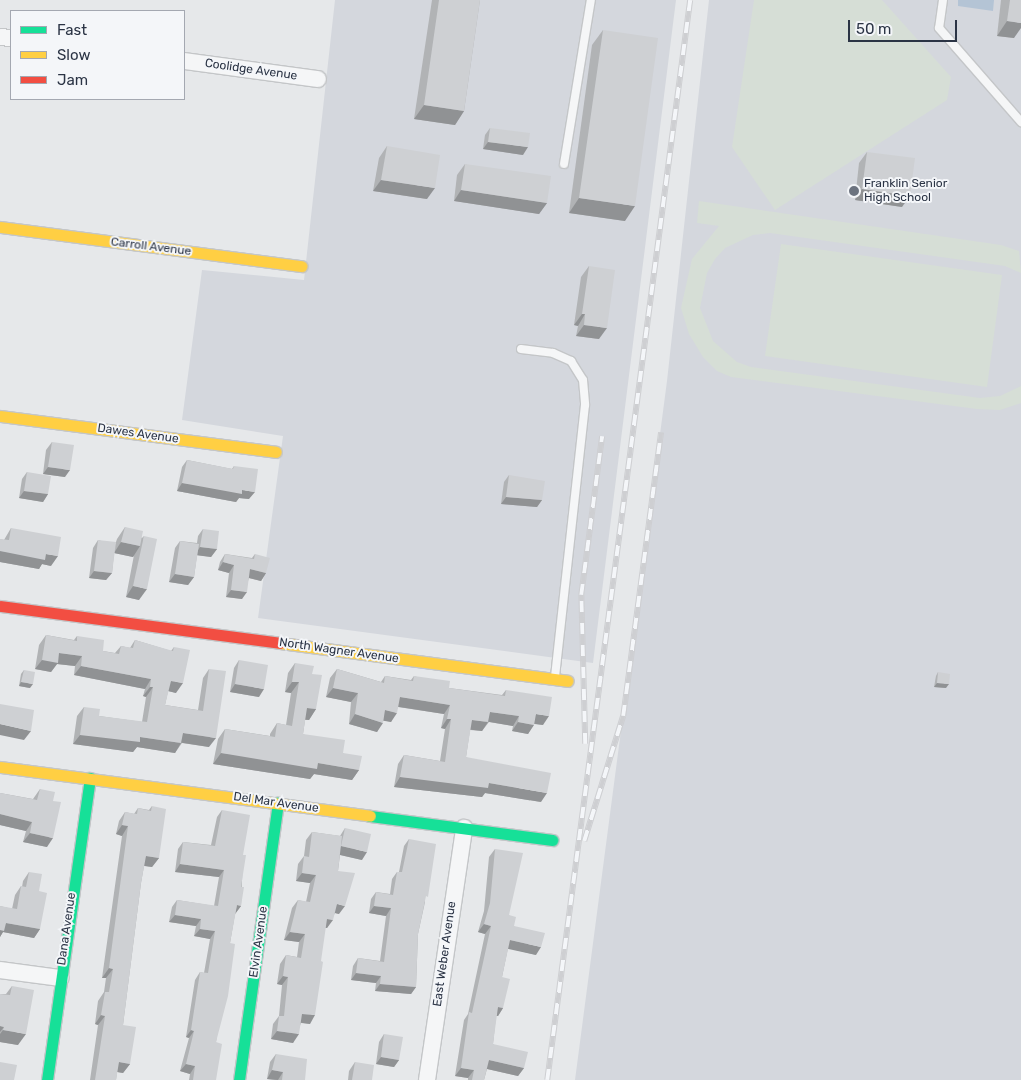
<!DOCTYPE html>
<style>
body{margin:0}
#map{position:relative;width:1021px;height:1080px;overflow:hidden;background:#e6e8ea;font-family:Rubik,sans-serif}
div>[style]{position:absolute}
.built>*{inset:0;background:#d4d7dd}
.green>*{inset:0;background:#d6ded6}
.water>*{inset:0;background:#b4c4d5}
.roads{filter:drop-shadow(1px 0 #c4c6c8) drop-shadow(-1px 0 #c4c6c8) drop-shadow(0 1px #c4c6c8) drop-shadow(0 -1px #c4c6c8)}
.lane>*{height:8px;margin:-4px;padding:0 4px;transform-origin:4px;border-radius:4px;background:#f5f6f7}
.street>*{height:16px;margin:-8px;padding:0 8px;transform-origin:8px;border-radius:8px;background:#f5f6f7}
.fast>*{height:11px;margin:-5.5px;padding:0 5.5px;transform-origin:5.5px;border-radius:5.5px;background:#16e098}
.slow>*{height:11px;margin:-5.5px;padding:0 5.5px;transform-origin:5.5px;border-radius:5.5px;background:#ffcf43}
.jam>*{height:11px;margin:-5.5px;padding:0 5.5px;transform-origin:5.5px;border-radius:5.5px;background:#f24e42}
.rail>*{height:5.5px;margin-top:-2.75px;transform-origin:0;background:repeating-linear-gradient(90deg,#f4f6f9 0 11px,#cecfd2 0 22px);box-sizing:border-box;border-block:1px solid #cecfd2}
.wall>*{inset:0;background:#b1b3b5}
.shaded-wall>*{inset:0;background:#909294}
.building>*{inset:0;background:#ced0d3}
.dots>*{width:14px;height:14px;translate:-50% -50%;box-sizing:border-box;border:2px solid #f4f6f9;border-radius:50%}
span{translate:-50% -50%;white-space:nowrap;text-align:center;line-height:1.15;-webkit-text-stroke:4px #f4f6f9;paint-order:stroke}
.street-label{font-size:12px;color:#2b3445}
.poi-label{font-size:12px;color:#2b3445}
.left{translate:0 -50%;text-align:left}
.legend{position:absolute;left:10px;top:10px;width:175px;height:90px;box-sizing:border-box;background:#f4f6f9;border:1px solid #a4a8b1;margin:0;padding:6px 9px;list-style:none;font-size:15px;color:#2b3445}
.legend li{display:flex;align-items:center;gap:10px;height:25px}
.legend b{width:25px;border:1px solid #a4a8b1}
.scale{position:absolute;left:848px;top:20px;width:109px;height:22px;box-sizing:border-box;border:2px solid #2b3445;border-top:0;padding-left:6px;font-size:15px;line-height:18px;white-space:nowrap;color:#2b3445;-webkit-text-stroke:4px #f4f6f9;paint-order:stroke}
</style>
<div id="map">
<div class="built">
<i style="clip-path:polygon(335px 0,676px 0,593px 663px,258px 618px,283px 436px,182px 420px,202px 270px,304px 280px)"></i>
<i style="clip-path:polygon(709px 0,1021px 0,1021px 1080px,575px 1080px,667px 381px)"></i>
</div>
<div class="green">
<i style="clip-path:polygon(754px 0,882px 0,951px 77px,947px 100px,775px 210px,732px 147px)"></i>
<i style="clip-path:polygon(699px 201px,1001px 245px,1019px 251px,1021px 273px,1005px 266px,770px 233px,753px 235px,725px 248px,715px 259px,707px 273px,700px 308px,713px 341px,737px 362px,751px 367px,980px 398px,1000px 396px,1021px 386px,1021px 403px,1000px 410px,977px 409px,731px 377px,717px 371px,703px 357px,689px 334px,681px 308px,692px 259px,719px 226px,697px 223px)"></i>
<i style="clip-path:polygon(781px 244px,1002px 275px,987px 387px,765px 356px)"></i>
</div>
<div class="water">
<i style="clip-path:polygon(958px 0,994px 0,993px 11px,958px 6px)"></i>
</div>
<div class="roads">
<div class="lane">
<i style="left:943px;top:0;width:28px;rotate:98deg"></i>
<i style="left:939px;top:28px;width:125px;rotate:48.9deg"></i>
<i style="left:564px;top:164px;width:166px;rotate:-80.7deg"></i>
<i style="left:521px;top:349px;width:32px;rotate:7deg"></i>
<i style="left:553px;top:353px;width:20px;rotate:24deg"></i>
<i style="left:571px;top:361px;width:22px;rotate:58deg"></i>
<i style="left:583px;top:380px;width:25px;rotate:85deg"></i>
<i style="left:585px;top:405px;width:274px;rotate:96.3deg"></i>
</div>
<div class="street">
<i style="left:0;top:37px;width:11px;rotate:5deg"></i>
<i style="left:184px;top:61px;width:135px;rotate:7.7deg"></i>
<i style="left:0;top:970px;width:61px;rotate:7.6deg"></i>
<i style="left:427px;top:1080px;width:255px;rotate:-81.6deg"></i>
</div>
<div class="fast">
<i style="left:370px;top:816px;width:184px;rotate:7.5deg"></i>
<i style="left:47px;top:1080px;width:305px;rotate:-81.9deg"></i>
<i style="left:239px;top:1080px;width:280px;rotate:-82deg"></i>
</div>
<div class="slow">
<i style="left:0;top:227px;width:304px;rotate:7.4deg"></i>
<i style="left:0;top:416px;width:278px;rotate:7.4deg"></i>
<i style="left:280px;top:643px;width:290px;rotate:7.5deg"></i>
<i style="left:0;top:767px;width:373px;rotate:7.5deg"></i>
</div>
<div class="jam">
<i style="left:0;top:606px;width:282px;rotate:7.5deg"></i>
</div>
</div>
<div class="rail">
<i style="left:585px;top:744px;width:149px;rotate:-91.5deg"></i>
<i style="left:581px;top:595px;width:160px;rotate:-82.5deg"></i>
<i style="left:584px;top:841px;width:131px;rotate:-72.7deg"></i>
<i style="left:623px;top:716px;width:286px;rotate:-82.4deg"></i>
<i style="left:547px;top:1080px;width:1089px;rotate:-82.46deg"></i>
</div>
<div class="wall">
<i style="clip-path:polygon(432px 0,480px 0,464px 111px,455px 125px,414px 119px)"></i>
<i style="clip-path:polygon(1001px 0,1021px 0,1014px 38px,997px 36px)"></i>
<i style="clip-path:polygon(603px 30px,625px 221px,569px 213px,592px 45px)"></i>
<i style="clip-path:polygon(490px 128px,523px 155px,483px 149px,485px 135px)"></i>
<i style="clip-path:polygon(387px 146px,427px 199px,373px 191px,379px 158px)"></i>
<i style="clip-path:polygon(867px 152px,902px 207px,855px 200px,859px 163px)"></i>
<i style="clip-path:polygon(465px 164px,547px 203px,539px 214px,454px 201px,457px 175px)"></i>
<i style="clip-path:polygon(589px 266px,599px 339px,576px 336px,578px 326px,574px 325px,581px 277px)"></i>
<i style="clip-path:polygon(52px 442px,65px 477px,43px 474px,46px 450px)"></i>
<i style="clip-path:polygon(187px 460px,232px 469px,234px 466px,249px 499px,239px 498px,236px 502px,177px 491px,182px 467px)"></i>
<i style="clip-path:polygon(27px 472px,48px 494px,43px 502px,19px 498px,22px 479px)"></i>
<i style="clip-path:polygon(509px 475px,542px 500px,537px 507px,501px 504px,504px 482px)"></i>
<i style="clip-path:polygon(125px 527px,142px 538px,144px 536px,139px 600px,126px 597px,134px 555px,133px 557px,114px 553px,112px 573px,106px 580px,89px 578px,93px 548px,98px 540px,115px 545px,117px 539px)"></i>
<i style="clip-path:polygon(11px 528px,51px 566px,42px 564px,39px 569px,0 562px,0 539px,4px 540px)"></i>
<i style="clip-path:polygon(203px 529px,217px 549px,211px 557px,197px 555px,194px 577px,188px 585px,169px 582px,175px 548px,180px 541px,197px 543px,198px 536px)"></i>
<i style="clip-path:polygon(225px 554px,252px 558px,255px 554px,266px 573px,261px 581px,249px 578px,242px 599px,226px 597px,229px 573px,218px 570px,220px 562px)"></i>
<i style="clip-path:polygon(46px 635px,74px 640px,77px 636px,103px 651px,115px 653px,121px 646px,130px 648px,135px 640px,171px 651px,174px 647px,176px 693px,168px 691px,165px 705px,198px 710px,203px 678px,209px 669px,209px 747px,182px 743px,175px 753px,137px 747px,133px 752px,73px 744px,77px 716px,84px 707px,99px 716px,142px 722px,146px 697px,143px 696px,145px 689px,74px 675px,75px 666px,57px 664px,51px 672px,35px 669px,39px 645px)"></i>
<i style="clip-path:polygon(239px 660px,259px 697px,230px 692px,234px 668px)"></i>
<i style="clip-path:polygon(295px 663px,312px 674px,316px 709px,309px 720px,305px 720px,303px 734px,343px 753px,359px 770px,352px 780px,314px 774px,310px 779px,213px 764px,218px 739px,225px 729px,270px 736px,270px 734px,277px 723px,286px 725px,291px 693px,285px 692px,288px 673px)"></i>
<i style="clip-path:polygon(337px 669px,381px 682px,385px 676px,411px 680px,414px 676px,449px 688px,502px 695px,506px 690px,543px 725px,534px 724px,528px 734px,512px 731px,513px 726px,489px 722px,482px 731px,470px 730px,466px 757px,541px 802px,485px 793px,482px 797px,394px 787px,398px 764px,404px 755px,440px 761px,445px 729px,441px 728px,444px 714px,398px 707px,391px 722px,383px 720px,377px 732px,349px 724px,351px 702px,326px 697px,330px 678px)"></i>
<i style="clip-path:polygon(24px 670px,30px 688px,19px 686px,21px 674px)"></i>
<i style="clip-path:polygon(938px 672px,946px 688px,934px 687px,936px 676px)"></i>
<i style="clip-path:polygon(40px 789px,53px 801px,47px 847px,23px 842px,26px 831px,0 825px,0 793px,33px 799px)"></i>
<i style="clip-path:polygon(152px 806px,159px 858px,152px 867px,144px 866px,141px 883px,123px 1025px,130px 1064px,123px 1073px,117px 1072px,116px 1080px,90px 1080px,98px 1025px,95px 1024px,98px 1001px,104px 992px,106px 978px,102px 978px,122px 836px,116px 834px,119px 821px,125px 812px,134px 814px,138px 808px,149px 810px)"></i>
<i style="clip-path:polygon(222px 810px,243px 855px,241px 906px,235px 914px,230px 943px,216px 1042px,216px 1080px,189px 1080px,190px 1074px,180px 1071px,189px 1038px,186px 1037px,195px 980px,200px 972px,204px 973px,210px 939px,194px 936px,196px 926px,169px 922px,172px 907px,177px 900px,214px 906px,219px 877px,175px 872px,178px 849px,183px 842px,211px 845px,217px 817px)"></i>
<i style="clip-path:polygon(345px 828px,362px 860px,340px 855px,338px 871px,339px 914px,335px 913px,327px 928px,325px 928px,310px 1024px,301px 1023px,293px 1043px,271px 1039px,273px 1024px,279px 1016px,282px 985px,277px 984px,280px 964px,286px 955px,297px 957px,299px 942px,284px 940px,292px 908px,298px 900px,306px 902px,310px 883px,296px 881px,298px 864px,304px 856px,306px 840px,312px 832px,340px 836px)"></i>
<i style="clip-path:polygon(409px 839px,425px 902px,418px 934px,416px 987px,411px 994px,375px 991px,376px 983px,351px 980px,353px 966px,358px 958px,380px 961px,386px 916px,369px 913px,371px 899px,376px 892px,390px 894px,392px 879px,397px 872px,399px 872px,404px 846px)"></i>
<i style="clip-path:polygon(495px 849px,509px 915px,514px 926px,536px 955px,508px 948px,502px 977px,503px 1008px,498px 1016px,496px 1016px,493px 1044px,524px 1068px,518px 1076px,487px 1069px,484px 1080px,468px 1080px,468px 1078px,455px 1076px,464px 1020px,468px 1014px,485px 934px,478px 932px,484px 911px,489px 857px)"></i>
<i style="clip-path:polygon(29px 872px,39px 891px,40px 929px,34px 938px,3px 932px,0 937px,0 906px,12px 909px,15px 895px,21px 886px,22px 887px,23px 881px)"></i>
<i style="clip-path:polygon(12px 986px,18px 1045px,0 1042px,0 994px,6px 994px)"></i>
<i style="clip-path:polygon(384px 1034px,399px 1060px,394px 1067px,376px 1064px,379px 1042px)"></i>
<i style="clip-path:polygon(276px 1054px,305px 1080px,275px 1080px,267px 1079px,270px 1062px)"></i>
<i style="clip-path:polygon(355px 1062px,372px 1080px,348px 1080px,349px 1071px)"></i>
</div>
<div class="shaded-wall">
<i style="clip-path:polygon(1007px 21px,1021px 23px,1021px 28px,1014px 38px,997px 36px)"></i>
<i style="clip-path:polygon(424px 105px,464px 111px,455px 125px,414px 119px)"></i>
<i style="clip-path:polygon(488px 142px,528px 147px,523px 155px,483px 149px)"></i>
<i style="clip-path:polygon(381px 180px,435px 188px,427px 199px,373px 191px)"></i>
<i style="clip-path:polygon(862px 189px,910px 196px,902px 207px,855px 200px)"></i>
<i style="clip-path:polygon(461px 190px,547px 203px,539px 214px,454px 201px)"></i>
<i style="clip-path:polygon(579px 198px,635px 206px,625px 221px,569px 213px)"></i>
<i style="clip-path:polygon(582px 314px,585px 314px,578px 326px,574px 325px)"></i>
<i style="clip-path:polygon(584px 325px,607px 328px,599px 339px,576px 336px)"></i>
<i style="clip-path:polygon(48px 467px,70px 470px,65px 477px,43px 474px)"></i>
<i style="clip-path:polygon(182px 483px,242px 490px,255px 492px,249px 499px,239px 498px,236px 502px,177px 491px)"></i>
<i style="clip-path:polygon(24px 491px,48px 494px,43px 502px,19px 498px)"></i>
<i style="clip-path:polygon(506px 497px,542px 500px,537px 507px,501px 504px)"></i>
<i style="clip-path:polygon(121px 542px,140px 546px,133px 557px,114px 553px)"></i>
<i style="clip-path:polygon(200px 547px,217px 549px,211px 557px,195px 555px)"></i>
<i style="clip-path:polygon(0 551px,46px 554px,58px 556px,51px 566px,42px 564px,39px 569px,0 562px)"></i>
<i style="clip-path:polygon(223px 562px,234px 565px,229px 573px,218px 570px)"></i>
<i style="clip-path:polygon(250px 569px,266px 573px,261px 581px,245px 577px)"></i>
<i style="clip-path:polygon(94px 571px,112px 573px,106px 580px,89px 578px)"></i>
<i style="clip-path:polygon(175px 574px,194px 577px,188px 585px,169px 582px)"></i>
<i style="clip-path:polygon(133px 586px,147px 589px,139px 600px,126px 597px)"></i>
<i style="clip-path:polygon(231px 590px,247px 592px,242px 599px,226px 597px)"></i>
<i style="clip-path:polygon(59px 653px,82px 656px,75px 666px,57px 664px,51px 672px,35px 669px,42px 660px)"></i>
<i style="clip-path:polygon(81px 666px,151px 679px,145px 689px,74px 675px)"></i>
<i style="clip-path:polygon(171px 681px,183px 683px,176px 693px,164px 690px)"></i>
<i style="clip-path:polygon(21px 682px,33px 684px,30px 688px,19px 686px)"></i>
<i style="clip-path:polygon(292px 682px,299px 682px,291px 693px,285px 692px)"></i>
<i style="clip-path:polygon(937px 683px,949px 684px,946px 688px,934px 687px)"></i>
<i style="clip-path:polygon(235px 684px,264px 689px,259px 697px,230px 692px)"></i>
<i style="clip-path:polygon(150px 687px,153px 687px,146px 697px,143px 696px)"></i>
<i style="clip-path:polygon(333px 688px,358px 693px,351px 702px,326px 697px)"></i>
<i style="clip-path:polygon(400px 697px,450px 705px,444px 714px,393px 706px)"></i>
<i style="clip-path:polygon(307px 708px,316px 709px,309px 720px,300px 719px)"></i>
<i style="clip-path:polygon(385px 710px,397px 713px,391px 722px,379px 720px)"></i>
<i style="clip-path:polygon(490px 712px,519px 716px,513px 726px,484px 721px)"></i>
<i style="clip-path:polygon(355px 714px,383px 723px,377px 732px,349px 724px)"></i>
<i style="clip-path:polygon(536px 714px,549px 716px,543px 725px,529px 723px)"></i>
<i style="clip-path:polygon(447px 719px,451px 719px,445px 729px,441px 728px)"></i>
<i style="clip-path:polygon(472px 720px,488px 722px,482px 731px,465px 729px)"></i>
<i style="clip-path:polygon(518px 722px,534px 725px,528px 734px,512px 731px)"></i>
<i style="clip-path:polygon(0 724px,31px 731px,24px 740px,0 735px)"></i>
<i style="clip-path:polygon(183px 733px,216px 738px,209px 747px,177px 742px)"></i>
<i style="clip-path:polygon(80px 735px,140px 737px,181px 743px,175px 753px,137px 747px,133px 752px,73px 744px)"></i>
<i style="clip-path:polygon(221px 753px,318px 763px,359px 770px,352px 780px,314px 774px,310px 779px,213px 764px)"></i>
<i style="clip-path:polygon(400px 777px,489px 783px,547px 793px,541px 802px,485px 793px,482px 797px,394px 787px)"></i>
<i style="clip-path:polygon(0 814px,32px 822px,26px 831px,0 825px)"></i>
<i style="clip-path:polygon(122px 825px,128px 826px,122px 836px,116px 834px)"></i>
<i style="clip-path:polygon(30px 833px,53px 838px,47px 847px,23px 842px)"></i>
<i style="clip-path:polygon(341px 846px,367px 852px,362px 860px,336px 854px)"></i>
<i style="clip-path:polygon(146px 856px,159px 858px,152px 867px,139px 865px)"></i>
<i style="clip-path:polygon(180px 864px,224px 870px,219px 877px,175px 872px)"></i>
<i style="clip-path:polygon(302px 873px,316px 875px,310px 883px,296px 881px)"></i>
<i style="clip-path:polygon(337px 904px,345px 906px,339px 914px,331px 912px)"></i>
<i style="clip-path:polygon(237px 905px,241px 906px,235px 914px)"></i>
<i style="clip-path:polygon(374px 906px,391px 908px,386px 916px,369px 913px)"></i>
<i style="clip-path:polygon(175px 915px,201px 919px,196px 926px,169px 922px)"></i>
<i style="clip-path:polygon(327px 919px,333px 920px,327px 928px,321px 927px)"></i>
<i style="clip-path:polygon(6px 923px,40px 929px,34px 938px,3px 932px,0 937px,0 930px)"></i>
<i style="clip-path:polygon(484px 924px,491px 926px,485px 934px,478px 932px)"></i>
<i style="clip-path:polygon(200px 929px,215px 931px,210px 939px,194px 936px)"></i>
<i style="clip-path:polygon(290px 932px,305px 934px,299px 942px,284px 940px)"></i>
<i style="clip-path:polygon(510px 940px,541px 947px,536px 955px,504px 948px)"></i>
<i style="clip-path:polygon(109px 968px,113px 969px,106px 978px,102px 978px)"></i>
<i style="clip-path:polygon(356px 973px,381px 976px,376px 983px,351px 980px)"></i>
<i style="clip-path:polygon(283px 976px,288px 977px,282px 985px,277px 984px)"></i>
<i style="clip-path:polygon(380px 984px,416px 987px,411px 994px,375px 991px)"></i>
<i style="clip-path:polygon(498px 1007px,503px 1008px,498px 1016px,492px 1015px)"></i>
<i style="clip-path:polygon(302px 1014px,315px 1015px,310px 1024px,296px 1022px)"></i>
<i style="clip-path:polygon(101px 1015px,105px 1016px,98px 1025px,95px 1024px)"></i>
<i style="clip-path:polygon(0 1026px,4px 1027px,0 1032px)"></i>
<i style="clip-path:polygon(3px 1030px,26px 1034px,18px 1045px,0 1042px,0 1034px)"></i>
<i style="clip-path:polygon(191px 1030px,194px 1031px,189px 1038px,186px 1037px)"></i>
<i style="clip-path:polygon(277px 1031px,299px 1034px,293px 1043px,271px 1039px)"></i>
<i style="clip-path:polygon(381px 1057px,399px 1060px,394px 1067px,376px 1064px)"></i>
<i style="clip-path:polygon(489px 1060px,524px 1068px,518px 1076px,483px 1068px)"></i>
<i style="clip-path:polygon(119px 1062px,130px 1064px,123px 1073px,112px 1071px)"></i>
<i style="clip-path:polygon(186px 1064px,195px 1066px,190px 1074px,180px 1071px)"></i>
<i style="clip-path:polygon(461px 1068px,474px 1070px,468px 1078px,455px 1076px)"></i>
<i style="clip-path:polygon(272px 1070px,283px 1072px,278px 1080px,267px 1079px)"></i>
</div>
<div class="building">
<i style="clip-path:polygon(439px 0,480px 0,464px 111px,424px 105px)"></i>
<i style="clip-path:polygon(1010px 0,1021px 0,1021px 23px,1007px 21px)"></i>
<i style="clip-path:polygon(603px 30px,658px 38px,635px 206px,579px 198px)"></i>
<i style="clip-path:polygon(490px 128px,530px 133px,528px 147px,488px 142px)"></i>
<i style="clip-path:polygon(387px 146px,440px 155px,435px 188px,381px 180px)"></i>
<i style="clip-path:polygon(867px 152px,915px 158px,910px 196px,862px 189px)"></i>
<i style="clip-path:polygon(465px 164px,551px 176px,547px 203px,461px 190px)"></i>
<i style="clip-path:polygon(589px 266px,615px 270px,607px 328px,584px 325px,585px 314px,582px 314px)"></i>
<i style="clip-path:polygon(52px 442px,74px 445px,70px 470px,48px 467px)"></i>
<i style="clip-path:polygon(187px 460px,233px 469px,234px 466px,258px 469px,255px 492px,242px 490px,242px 494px,182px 483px)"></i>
<i style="clip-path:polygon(27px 472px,51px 476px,48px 494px,24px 491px)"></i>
<i style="clip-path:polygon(509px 475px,545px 481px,542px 500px,506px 497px)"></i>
<i style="clip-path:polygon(125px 527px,143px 531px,140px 546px,121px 542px)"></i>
<i style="clip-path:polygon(11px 528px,61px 537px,58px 556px,46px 554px,45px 560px,0 551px,0 539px,9px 540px)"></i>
<i style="clip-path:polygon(203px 529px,219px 531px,217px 549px,200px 547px)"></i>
<i style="clip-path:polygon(144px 536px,157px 539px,147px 589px,133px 586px)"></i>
<i style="clip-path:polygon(98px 540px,116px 542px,112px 573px,94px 571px)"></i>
<i style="clip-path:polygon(180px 541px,199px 544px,194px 577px,175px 574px)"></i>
<i style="clip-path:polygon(225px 554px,254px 559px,255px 554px,270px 558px,266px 573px,250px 569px,247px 592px,231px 590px,234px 565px,223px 562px)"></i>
<i style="clip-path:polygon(46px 635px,77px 641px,77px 636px,104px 640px,103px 651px,119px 654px,121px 646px,133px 648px,135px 640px,173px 651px,174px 647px,190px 650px,183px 683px,171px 681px,165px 705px,203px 711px,209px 669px,226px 671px,216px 738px,183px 733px,181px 743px,140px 737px,140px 742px,80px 735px,84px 707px,100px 709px,99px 716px,147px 722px,153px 687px,150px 687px,151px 679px,81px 666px,82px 656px,59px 653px,58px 663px,42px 660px)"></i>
<i style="clip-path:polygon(239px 660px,268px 665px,264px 689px,235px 684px)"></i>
<i style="clip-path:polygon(295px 663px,314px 666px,312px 674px,322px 675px,316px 709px,307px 708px,303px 734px,345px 740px,343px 753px,362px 756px,359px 770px,318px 763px,317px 769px,221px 753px,225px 729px,275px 737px,277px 723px,292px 726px,299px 682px,292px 682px)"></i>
<i style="clip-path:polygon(337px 669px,384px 683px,385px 676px,413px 681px,414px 676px,450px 681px,449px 688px,505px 696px,506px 690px,552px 697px,549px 716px,536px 714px,534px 725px,518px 722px,519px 716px,490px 712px,488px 722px,472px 720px,466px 757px,551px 773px,547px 793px,489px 783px,488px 788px,400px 777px,404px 755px,445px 762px,451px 719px,447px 719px,450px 705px,400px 697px,397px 713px,385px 710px,383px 723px,355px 714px,358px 693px,333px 688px)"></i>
<i style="clip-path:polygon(24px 670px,35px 672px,33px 684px,21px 682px)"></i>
<i style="clip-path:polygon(938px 672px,950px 674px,949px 684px,937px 683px)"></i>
<i style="clip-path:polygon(0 704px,34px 710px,31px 731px,0 724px)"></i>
<i style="clip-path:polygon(40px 789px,55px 792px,53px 801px,61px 802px,53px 838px,30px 833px,32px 822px,0 814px,0 793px,37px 800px)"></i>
<i style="clip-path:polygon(152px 806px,166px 809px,159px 858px,146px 856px,141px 883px,123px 1025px,136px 1027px,130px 1064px,119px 1062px,116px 1080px,95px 1080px,105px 1016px,101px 1015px,105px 992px,109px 992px,113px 969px,109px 968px,128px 826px,122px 825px,125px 812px,137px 814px,138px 808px,151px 811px)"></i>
<i style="clip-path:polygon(222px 810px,250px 815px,243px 855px,246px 855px,241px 887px,244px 887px,241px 906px,237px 905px,230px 943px,235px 944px,228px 996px,216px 1042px,222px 1044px,216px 1080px,193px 1080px,195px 1066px,186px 1064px,194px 1031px,191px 1030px,200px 972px,208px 973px,215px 931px,200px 929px,201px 919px,175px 915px,177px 900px,218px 906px,224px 870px,180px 864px,183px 842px,215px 846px)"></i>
<i style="clip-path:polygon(345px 828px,371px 834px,367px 852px,341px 846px)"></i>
<i style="clip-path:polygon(312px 832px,342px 836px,338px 871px,355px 873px,345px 906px,337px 904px,333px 920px,327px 919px,321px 961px,323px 962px,315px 1015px,302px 1014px,299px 1034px,277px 1031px,279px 1016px,284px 1016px,288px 977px,283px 976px,286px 955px,301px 958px,305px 934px,290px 932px,298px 900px,310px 902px,316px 875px,302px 873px,304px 856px,309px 857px)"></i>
<i style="clip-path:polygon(409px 839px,436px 844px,428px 897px,426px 896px,418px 934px,416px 987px,380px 984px,381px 976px,356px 973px,358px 958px,384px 962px,391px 908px,374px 906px,376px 892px,393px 895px,397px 872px,402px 872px)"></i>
<i style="clip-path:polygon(495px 849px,523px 853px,509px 915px,516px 917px,514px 926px,545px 933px,541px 947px,510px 940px,502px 977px,510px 979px,503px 1008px,498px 1007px,493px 1044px,528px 1052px,524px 1068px,489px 1060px,484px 1080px,472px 1080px,474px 1070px,461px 1068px,469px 1012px,472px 1013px,491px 926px,484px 924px,490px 903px)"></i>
<i style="clip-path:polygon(29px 872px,42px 874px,39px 891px,47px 893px,40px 929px,6px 923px,4px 931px,0 930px,0 906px,17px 909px,21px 886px,26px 887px)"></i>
<i style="clip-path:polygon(12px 986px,34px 990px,26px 1034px,3px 1030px,4px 1027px,0 1026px,0 994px,10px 995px)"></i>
<i style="clip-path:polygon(384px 1034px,403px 1037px,399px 1060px,381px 1057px)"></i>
<i style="clip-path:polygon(276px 1054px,307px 1059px,305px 1080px,282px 1080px,283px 1072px,272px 1070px)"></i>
<i style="clip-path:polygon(0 1062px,17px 1065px,14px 1080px,0 1080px)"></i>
<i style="clip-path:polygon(355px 1062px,374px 1065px,372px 1080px,352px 1080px)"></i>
</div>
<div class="dots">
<i style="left:854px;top:191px;background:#6c737f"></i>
</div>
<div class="street-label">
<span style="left:251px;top:70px;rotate:8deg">Coolidge Avenue</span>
<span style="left:151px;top:247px;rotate:7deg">Carroll Avenue</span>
<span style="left:138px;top:434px;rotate:8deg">Dawes Avenue</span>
<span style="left:339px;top:651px;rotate:8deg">North Wagner Avenue</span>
<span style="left:276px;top:803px;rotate:8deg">Del Mar Avenue</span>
<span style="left:67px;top:929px;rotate:-82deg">Dana Avenue</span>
<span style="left:259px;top:942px;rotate:-82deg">Elvin Avenue</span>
<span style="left:445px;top:954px;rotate:-82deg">East Weber Avenue</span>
</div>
<div class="poi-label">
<span class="left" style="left:864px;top:191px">Franklin Senior<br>High School</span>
</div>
<ul class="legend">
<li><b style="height:6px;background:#16e098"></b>Fast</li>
<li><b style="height:6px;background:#ffcf43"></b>Slow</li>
<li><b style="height:6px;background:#f24e42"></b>Jam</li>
</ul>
<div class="scale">50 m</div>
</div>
